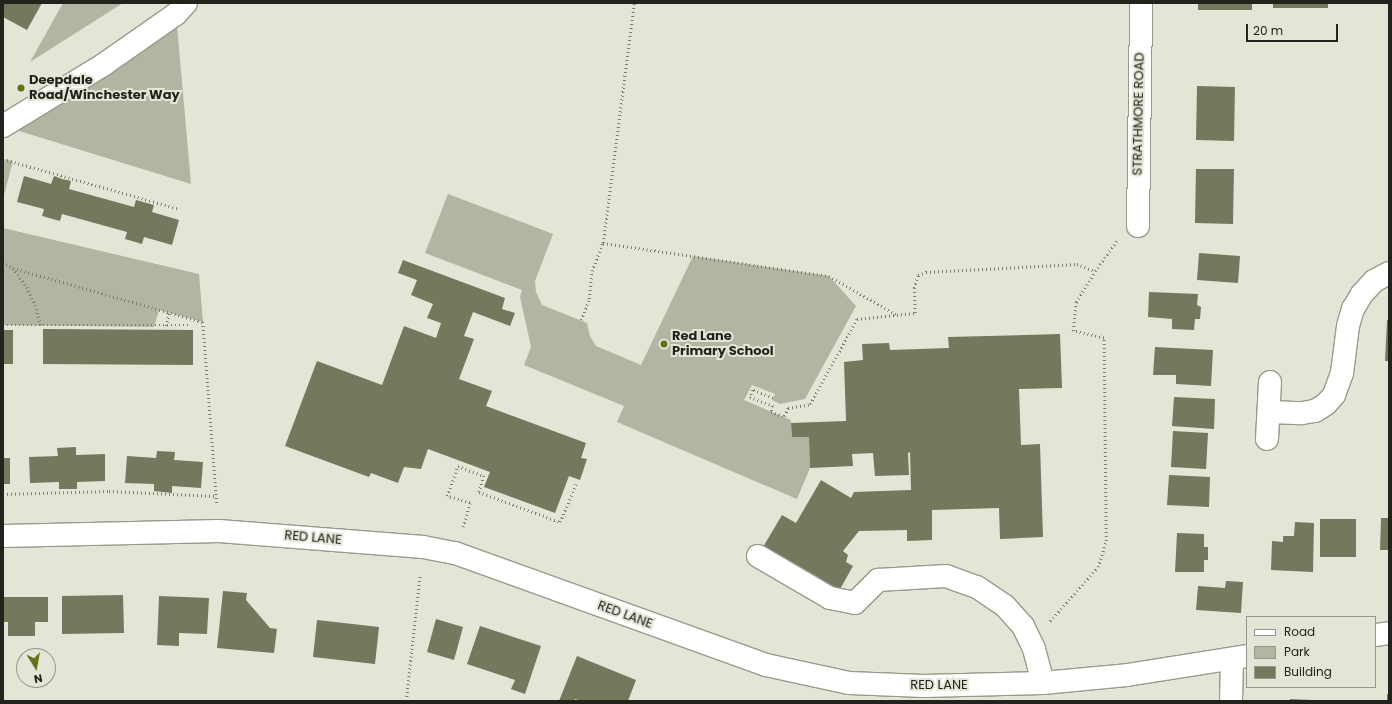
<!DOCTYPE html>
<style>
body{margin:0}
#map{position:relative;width:1392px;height:704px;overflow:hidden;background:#e3e6d6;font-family:Poppins,sans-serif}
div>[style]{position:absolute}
.green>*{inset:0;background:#b2b5a2}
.building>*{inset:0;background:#74785c}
.path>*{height:2.5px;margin-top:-1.25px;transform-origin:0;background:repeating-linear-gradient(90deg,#7c7e73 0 1px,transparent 0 4px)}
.roads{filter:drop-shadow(1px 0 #989b8b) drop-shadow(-1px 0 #989b8b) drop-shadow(0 1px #989b8b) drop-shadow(0 -1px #989b8b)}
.minor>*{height:22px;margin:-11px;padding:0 11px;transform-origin:11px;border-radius:11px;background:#fff}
.dots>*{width:11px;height:11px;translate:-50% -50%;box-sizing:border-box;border:2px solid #e3e6d6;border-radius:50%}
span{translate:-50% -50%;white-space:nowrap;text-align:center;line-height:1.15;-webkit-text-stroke:4px #e3e6d6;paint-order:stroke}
.poi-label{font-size:13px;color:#22231d;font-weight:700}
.left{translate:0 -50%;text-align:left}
.street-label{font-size:13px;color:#22231d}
.frame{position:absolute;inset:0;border:4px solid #22231d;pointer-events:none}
.legend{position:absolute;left:1246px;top:616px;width:130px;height:72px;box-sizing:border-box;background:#e3e6d6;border:1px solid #96988c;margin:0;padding:5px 7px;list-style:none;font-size:12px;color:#22231d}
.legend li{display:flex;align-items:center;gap:8px;height:20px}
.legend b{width:20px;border:1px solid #96988c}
.north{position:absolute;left:16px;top:648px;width:40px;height:40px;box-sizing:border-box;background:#e3e6d6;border:1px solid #96988c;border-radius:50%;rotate:169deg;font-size:11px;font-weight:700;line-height:16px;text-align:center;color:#22231d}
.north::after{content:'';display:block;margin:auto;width:14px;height:18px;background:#676f17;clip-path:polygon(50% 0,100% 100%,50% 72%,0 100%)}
.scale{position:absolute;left:1246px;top:24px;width:92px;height:18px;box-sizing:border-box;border:2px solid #22231d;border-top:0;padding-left:5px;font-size:12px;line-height:14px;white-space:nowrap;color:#22231d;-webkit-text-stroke:3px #e3e6d6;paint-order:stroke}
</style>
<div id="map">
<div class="green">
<i style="clip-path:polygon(63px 3px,123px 3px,30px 62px)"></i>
<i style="clip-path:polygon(176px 14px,191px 184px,3px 126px)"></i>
<i style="clip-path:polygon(3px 159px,13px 161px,3px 199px)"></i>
<i style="clip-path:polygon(448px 194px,553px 234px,535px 281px,536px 292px,542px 305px,587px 323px,590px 336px,596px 346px,641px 365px,693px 256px,829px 276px,856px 306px,805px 399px,780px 404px,772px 400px,775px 394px,752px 385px,744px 400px,791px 420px,792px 437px,809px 437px,810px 468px,797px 499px,617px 422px,624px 406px,524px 365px,531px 347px,520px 297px,522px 290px,425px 253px)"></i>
<i style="clip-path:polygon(3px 228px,199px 274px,203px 322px,159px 310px,154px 327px,3px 325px)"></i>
</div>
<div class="building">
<i style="clip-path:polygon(4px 3px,42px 3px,27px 30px,3px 17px)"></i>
<i style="clip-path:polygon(1198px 3px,1252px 3px,1252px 10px,1198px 10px)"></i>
<i style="clip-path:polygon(1273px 3px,1328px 3px,1328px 8px,1273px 8px)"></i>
<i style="clip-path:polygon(1348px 3px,1364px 3px,1364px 4px,1348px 4px)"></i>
<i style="clip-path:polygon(1197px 86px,1235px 87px,1234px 141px,1196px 140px)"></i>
<i style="clip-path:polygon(1196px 169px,1234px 169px,1233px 224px,1195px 223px)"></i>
<i style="clip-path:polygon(24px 176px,51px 184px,54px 176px,62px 179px,71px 181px,69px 189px,134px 207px,136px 200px,154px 205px,152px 212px,179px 220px,172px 245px,144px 237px,142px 244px,125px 239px,127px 232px,62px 214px,60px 221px,42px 216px,44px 209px,17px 202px)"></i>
<i style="clip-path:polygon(1199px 253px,1240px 256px,1238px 283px,1197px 280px)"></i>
<i style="clip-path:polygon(403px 260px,505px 298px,502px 309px,515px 313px,510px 326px,473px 312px,464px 336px,474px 339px,459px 379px,492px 391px,486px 406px,586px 443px,581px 458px,587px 459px,580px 480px,569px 476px,555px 513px,484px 487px,490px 472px,428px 449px,421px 469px,404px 467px,398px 483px,371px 473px,369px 477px,285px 446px,317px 361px,382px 385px,404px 326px,436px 338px,441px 323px,427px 318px,433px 304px,411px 295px,417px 280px,398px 273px)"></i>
<i style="clip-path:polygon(1149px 292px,1198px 294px,1197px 305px,1201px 307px,1200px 319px,1195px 319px,1194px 330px,1172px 329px,1172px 319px,1148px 317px)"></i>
<i style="clip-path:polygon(1387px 320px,1389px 320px,1389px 361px,1385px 361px)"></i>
<i style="clip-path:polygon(43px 329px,193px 330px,193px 365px,43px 364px)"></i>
<i style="clip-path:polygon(3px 330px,13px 330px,13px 364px,3px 364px)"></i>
<i style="clip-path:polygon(1060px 334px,1062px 388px,1019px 389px,1021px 445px,1040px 444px,1043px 537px,1000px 539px,999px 508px,932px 510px,932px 540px,907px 541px,907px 530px,859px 531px,843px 551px,848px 555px,846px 562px,853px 566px,839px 591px,763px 547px,782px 515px,796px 523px,821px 480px,851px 498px,854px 492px,911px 490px,910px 452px,908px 453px,909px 475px,875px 476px,873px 453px,852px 454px,853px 466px,810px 468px,809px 437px,792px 437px,791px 423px,846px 421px,844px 362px,863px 360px,862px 344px,889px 343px,890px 350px,949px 348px,948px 337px)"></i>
<i style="clip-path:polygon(1155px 347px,1213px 350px,1211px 386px,1176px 384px,1176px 375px,1153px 375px)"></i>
<i style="clip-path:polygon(1174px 397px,1215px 399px,1214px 429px,1172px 426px)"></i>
<i style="clip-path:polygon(1173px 431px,1208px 433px,1206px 469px,1171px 467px)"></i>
<i style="clip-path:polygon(76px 447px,76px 455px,105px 454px,105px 481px,77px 482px,77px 489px,59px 489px,59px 482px,30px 483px,29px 457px,58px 456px,57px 448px)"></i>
<i style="clip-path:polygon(157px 451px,175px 452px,174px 460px,203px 462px,201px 488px,172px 486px,172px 493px,154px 491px,154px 484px,125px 483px,127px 456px,156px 458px)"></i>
<i style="clip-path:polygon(3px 458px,10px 458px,10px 484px,3px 484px)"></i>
<i style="clip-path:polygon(1169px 475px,1210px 477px,1209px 507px,1167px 505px)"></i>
<i style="clip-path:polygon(1381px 518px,1389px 518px,1389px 550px,1380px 550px)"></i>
<i style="clip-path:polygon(1320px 519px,1356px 519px,1356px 557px,1320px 557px)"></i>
<i style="clip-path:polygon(1295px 522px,1314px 523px,1313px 572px,1271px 570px,1272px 541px,1283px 542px,1283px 536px,1294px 536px)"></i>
<i style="clip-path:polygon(1177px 533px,1204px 534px,1204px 547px,1208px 547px,1208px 560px,1204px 560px,1204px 572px,1175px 572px)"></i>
<i style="clip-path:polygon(1226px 581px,1243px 582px,1241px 613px,1196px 610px,1198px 586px,1225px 588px)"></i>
<i style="clip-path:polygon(223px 591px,247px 593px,246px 600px,270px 628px,277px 629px,274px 653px,217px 648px)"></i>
<i style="clip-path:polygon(123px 595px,124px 633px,62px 634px,62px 596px)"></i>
<i style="clip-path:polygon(159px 596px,209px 598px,207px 634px,179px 633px,179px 646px,157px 645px)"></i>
<i style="clip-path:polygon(3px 597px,48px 597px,48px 622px,35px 622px,35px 636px,8px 636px,8px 622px,3px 622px)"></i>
<i style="clip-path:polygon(436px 619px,463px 627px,454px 660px,427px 652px)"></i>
<i style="clip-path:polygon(317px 620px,379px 627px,375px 664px,313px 657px)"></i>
<i style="clip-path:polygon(480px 626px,541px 646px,525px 694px,511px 689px,515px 680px,467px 664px)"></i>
<i style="clip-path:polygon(577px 656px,636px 680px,628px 701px,581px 701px,575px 699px,575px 701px,559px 701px)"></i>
<i style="clip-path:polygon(1387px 694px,1389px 694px,1389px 701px,1387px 701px)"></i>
<i style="clip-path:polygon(1290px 699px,1312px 700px,1312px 701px,1290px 701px)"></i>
</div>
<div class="path">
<i style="left:3px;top:159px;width:184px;rotate:15.8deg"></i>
<i style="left:603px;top:243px;width:228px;rotate:8.3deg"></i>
<i style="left:829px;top:276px;width:78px;rotate:29.8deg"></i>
<i style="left:3px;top:262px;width:12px;rotate:31deg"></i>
<i style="left:13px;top:268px;width:198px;rotate:15.9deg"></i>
<i style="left:203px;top:322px;width:183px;rotate:85.6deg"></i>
<i style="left:13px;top:268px;width:24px;rotate:54deg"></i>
<i style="left:27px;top:287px;width:20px;rotate:66deg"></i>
<i style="left:35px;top:305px;width:21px;rotate:73deg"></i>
<i style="left:581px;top:320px;width:22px;rotate:-69deg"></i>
<i style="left:589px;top:299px;width:28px;rotate:-84deg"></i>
<i style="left:592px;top:271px;width:30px;rotate:-69deg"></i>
<i style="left:603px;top:243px;width:242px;rotate:-82.6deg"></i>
<i style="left:3px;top:325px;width:187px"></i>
<i style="left:166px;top:326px;width:13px;rotate:-77deg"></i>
<i style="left:773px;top:398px;width:22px;rotate:-158deg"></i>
<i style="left:753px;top:390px;width:8px;rotate:113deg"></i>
<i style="left:750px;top:397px;width:25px;rotate:21deg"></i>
<i style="left:773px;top:406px;width:6px;rotate:108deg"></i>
<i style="left:771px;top:412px;width:14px;rotate:17deg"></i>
<i style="left:784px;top:416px;width:9px;rotate:-63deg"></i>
<i style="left:788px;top:408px;width:22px;rotate:-10deg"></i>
<i style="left:810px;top:404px;width:97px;rotate:-61.1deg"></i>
<i style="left:857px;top:319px;width:58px;rotate:-5.9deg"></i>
<i style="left:915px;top:313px;width:25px;rotate:-92deg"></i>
<i style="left:914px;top:288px;width:14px;rotate:-73deg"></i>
<i style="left:918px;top:275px;width:9px;rotate:-21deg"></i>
<i style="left:926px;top:272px;width:151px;rotate:-3deg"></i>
<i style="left:1077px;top:264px;width:19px;rotate:21deg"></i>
<i style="left:1095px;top:271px;width:37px;rotate:-54deg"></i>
<i style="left:3px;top:494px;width:106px;rotate:-1.6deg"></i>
<i style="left:109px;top:491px;width:107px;rotate:2.7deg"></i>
<i style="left:463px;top:527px;width:25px;rotate:-74deg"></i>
<i style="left:470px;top:503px;width:24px;rotate:-163deg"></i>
<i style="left:447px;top:496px;width:32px;rotate:-70deg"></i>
<i style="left:458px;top:466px;width:28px;rotate:21deg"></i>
<i style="left:484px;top:476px;width:17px;rotate:107deg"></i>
<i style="left:479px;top:492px;width:86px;rotate:20.3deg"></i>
<i style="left:560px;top:522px;width:41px;rotate:-67.2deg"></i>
<i style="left:1050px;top:621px;width:72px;rotate:-48.4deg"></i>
<i style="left:1098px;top:567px;width:27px;rotate:-73deg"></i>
<i style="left:1106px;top:541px;width:203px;rotate:-90.6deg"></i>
<i style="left:1104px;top:338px;width:32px;rotate:-167deg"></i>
<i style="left:1073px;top:331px;width:29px;rotate:-84deg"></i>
<i style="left:1076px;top:302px;width:36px;rotate:-58deg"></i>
<i style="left:406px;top:701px;width:128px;rotate:-83.7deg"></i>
</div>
<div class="roads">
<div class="minor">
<i style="left:3px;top:126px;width:117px;rotate:-31.4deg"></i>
<i style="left:103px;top:65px;width:89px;rotate:-34.9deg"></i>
<i style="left:176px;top:14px;width:15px;rotate:-48deg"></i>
<i style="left:1138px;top:226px;width:223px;rotate:-89.2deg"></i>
<i style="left:1269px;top:412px;width:33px;rotate:2deg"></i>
<i style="left:1302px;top:413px;width:13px;rotate:-9deg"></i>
<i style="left:1315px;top:411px;width:13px;rotate:-32deg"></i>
<i style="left:1326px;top:404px;width:12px;rotate:-48deg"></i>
<i style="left:1334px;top:395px;width:23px;rotate:-70deg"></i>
<i style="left:1342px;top:373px;width:47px;rotate:-82.7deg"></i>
<i style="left:1348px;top:326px;width:18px;rotate:-74deg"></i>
<i style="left:1353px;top:309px;width:17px;rotate:-59deg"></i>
<i style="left:1362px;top:294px;width:18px;rotate:-47deg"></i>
<i style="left:1374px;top:281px;width:17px;rotate:-28deg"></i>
<i style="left:1267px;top:439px;width:57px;rotate:-87deg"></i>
<i style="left:3px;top:536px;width:216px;rotate:-1.3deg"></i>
<i style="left:219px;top:531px;width:205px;rotate:4.5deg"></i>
<i style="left:423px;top:547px;width:33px;rotate:11deg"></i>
<i style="left:455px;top:553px;width:331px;rotate:19.8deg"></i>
<i style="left:766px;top:665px;width:85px;rotate:12.2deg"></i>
<i style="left:849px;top:683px;width:75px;rotate:2.3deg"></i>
<i style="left:924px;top:686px;width:119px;rotate:-1.4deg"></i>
<i style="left:1043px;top:683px;width:84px;rotate:-5.4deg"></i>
<i style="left:1127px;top:675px;width:121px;rotate:-9deg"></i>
<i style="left:758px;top:556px;width:83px;rotate:30.3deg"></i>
<i style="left:830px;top:598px;width:25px;rotate:11deg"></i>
<i style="left:855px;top:603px;width:33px;rotate:-45deg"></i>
<i style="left:878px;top:580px;width:68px;rotate:-3.4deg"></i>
<i style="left:946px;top:576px;width:33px;rotate:20deg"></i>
<i style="left:977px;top:587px;width:34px;rotate:34deg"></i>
<i style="left:1005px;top:606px;width:27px;rotate:48deg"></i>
<i style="left:1023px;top:626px;width:25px;rotate:64deg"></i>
<i style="left:1034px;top:649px;width:35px;rotate:75deg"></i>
<i style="left:1375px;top:635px;width:14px;rotate:-8deg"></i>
<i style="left:1231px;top:701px;width:42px;rotate:-88.6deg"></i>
</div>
</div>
<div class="dots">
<i style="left:21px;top:88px;background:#676f17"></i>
<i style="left:664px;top:344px;background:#676f17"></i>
</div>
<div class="poi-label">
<span class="left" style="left:29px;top:88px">Deepdale<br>Road/Winchester Way</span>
<span class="left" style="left:672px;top:344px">Red Lane<br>Primary School</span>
</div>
<div class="street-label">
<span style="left:1139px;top:114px;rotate:-89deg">STRATHMORE ROAD</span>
<span style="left:313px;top:538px;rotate:5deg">RED LANE</span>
<span style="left:625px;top:615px;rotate:20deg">RED LANE</span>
<span style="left:939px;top:685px">RED LANE</span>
</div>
<div class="frame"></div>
<ul class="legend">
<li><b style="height:5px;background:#fff"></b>Road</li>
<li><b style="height:11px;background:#b2b5a2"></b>Park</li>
<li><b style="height:11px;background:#74785c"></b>Building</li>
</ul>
<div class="north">N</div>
<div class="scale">20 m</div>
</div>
